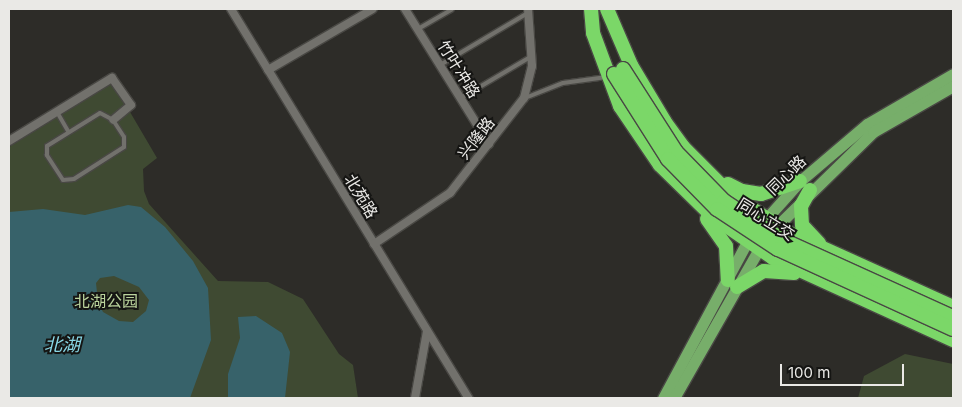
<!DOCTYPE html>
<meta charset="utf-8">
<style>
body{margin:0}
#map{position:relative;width:962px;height:407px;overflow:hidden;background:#2d2c28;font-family:Inter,"Noto Sans SC",sans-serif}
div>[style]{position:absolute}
.green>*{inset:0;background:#3f4a32}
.water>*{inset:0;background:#37626a}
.roads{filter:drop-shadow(1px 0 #494844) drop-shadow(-1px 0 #494844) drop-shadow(0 1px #494844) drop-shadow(0 -1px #494844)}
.lane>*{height:4px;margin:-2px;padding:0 2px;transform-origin:2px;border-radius:2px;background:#72716c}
.street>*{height:8px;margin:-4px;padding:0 4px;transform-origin:4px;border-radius:4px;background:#72716c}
.primary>*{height:11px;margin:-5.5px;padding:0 5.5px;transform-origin:5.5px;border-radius:5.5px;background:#77ae6a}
.highway>*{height:14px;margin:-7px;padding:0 7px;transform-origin:7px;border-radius:7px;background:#7bd768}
.bridges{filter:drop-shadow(1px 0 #494844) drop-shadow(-1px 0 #494844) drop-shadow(0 1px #494844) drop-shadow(0 -1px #494844)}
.highway-bridge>*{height:14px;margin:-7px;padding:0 7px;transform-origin:7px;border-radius:7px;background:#7bd768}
span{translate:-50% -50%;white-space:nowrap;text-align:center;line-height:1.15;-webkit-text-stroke:4px #151513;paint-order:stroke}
.street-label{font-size:16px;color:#eae9e6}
.park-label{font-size:16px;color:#bbd49d}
.water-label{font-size:18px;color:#89d7e6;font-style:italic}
.frame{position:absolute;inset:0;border:10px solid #eae9e6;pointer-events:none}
.scale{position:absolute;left:780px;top:364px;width:124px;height:22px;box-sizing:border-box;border:2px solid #eae9e6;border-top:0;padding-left:6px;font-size:15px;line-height:18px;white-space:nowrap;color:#eae9e6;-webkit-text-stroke:4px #151513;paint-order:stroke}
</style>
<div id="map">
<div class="green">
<i style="clip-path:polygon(113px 83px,157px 158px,143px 169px,144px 191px,149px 204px,218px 281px,268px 282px,303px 299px,339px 354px,353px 365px,358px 398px,9px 398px,9px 147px)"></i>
<i style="clip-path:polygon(905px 354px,953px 364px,953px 398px,858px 398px,864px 376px)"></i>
</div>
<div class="water">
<i style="clip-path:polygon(evenodd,128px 205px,141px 207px,165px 227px,193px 261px,208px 288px,211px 340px,190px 398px,9px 398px,9px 212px,43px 209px,85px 215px,128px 205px,114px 276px,139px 287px,149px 300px,146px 311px,133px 322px,119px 321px,103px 312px,98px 302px,96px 283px,100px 278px,114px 276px)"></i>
<i style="clip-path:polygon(256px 316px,282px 333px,290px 352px,285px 398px,228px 398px,228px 374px,240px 338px,238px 317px)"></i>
</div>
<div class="roads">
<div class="lane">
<i style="left:418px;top:29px;width:39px;rotate:-30deg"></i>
<i style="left:440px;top:65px;width:102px;rotate:-30.6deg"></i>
<i style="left:461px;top:98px;width:82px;rotate:-30.6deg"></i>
<i style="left:525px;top:98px;width:41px;rotate:-21.5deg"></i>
<i style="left:563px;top:83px;width:44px;rotate:-7.8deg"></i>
<i style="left:57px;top:112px;width:22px;rotate:60deg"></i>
<i style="left:100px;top:113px;width:15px;rotate:28deg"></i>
<i style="left:113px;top:120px;width:20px;rotate:57deg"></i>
<i style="left:124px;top:137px;width:10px;rotate:90deg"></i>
<i style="left:124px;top:147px;width:59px;rotate:147.4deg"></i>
<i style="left:74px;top:179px;width:11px;rotate:175deg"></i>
<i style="left:63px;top:180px;width:30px;rotate:-123deg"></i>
<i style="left:47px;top:155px;width:9px;rotate:-90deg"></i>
<i style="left:47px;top:146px;width:62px;rotate:-31.9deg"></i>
</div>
<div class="street">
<i style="left:231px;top:9px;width:456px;rotate:58.6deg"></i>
<i style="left:405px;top:9px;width:159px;rotate:58.1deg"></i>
<i style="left:268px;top:70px;width:121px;rotate:-30.2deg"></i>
<i style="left:9px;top:141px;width:121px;rotate:-31.5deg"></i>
<i style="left:112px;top:78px;width:33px;rotate:55deg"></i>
<i style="left:131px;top:105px;width:23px;rotate:140deg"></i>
<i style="left:374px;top:244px;width:92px;rotate:-33.9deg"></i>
<i style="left:450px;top:193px;width:120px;rotate:-52.1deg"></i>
<i style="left:524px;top:98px;width:33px;rotate:-76deg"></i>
<i style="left:532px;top:66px;width:57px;rotate:-94deg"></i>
<i style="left:415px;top:398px;width:68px;rotate:-79.8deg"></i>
</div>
<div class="primary">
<i style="left:663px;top:398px;width:177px;rotate:-61.7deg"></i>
<i style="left:747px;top:242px;width:30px;rotate:-50deg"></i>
<i style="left:766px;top:219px;width:51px;rotate:-48.2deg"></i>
<i style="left:800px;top:181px;width:88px;rotate:-40.4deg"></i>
<i style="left:867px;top:124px;width:99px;rotate:-30.2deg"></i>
<i style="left:674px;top:398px;width:172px;rotate:-60.3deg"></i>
<i style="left:759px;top:249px;width:29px;rotate:-52deg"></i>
<i style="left:777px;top:226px;width:134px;rotate:-44.4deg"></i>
<i style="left:873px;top:132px;width:92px;rotate:-29.9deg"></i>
</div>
<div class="highway">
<i style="left:591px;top:9px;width:24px;rotate:85deg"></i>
<i style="left:593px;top:33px;width:78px;rotate:69.7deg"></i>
<i style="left:620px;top:106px;width:71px;rotate:55.9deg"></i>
<i style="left:660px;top:165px;width:73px;rotate:44.4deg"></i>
<i style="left:712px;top:216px;width:74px;rotate:34.5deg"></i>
<i style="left:773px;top:258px;width:198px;rotate:24.5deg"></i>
<i style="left:607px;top:9px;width:61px;rotate:66.8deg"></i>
<i style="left:631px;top:65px;width:66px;rotate:59.2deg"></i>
<i style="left:665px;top:122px;width:31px;rotate:54deg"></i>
<i style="left:683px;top:147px;width:66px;rotate:45deg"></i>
<i style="left:730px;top:194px;width:69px;rotate:33.7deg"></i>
<i style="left:787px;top:232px;width:182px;rotate:24.3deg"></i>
<i style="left:728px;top:184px;width:16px;rotate:27deg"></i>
<i style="left:742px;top:191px;width:19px;rotate:9deg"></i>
<i style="left:761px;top:194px;width:41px;rotate:-18.4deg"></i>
<i style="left:810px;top:190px;width:18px;rotate:119deg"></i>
<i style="left:801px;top:206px;width:19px;rotate:87deg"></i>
<i style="left:802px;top:225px;width:25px;rotate:47deg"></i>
<i style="left:707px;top:219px;width:33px;rotate:55deg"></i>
<i style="left:726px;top:246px;width:34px;rotate:87deg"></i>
<i style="left:737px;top:287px;width:31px;rotate:-31deg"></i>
<i style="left:764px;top:271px;width:30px;rotate:4deg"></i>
</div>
</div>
<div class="bridges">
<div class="highway-bridge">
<i style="left:623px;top:69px;width:98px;rotate:57.4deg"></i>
<i style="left:676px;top:152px;width:69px;rotate:45.6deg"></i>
<i style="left:724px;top:201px;width:71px;rotate:33.5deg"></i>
<i style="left:783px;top:240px;width:187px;rotate:24.4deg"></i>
<i style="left:614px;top:74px;width:101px;rotate:57.6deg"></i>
<i style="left:668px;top:159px;width:70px;rotate:45.6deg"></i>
<i style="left:717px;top:209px;width:73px;rotate:33.3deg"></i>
<i style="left:778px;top:249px;width:192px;rotate:24.6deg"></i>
</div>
</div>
<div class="street-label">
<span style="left:459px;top:69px;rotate:58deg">竹叶冲路</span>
<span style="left:476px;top:138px;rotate:-52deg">兴隆路</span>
<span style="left:786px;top:175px;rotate:-45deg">同心路</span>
<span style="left:361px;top:196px;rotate:59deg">北苑路</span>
<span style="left:766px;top:219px;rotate:32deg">同心立交</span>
</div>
<div class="park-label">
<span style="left:106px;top:301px">北湖公园</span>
</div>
<div class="water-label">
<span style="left:62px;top:345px">北湖</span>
</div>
<div class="frame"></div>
<div class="scale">100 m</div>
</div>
